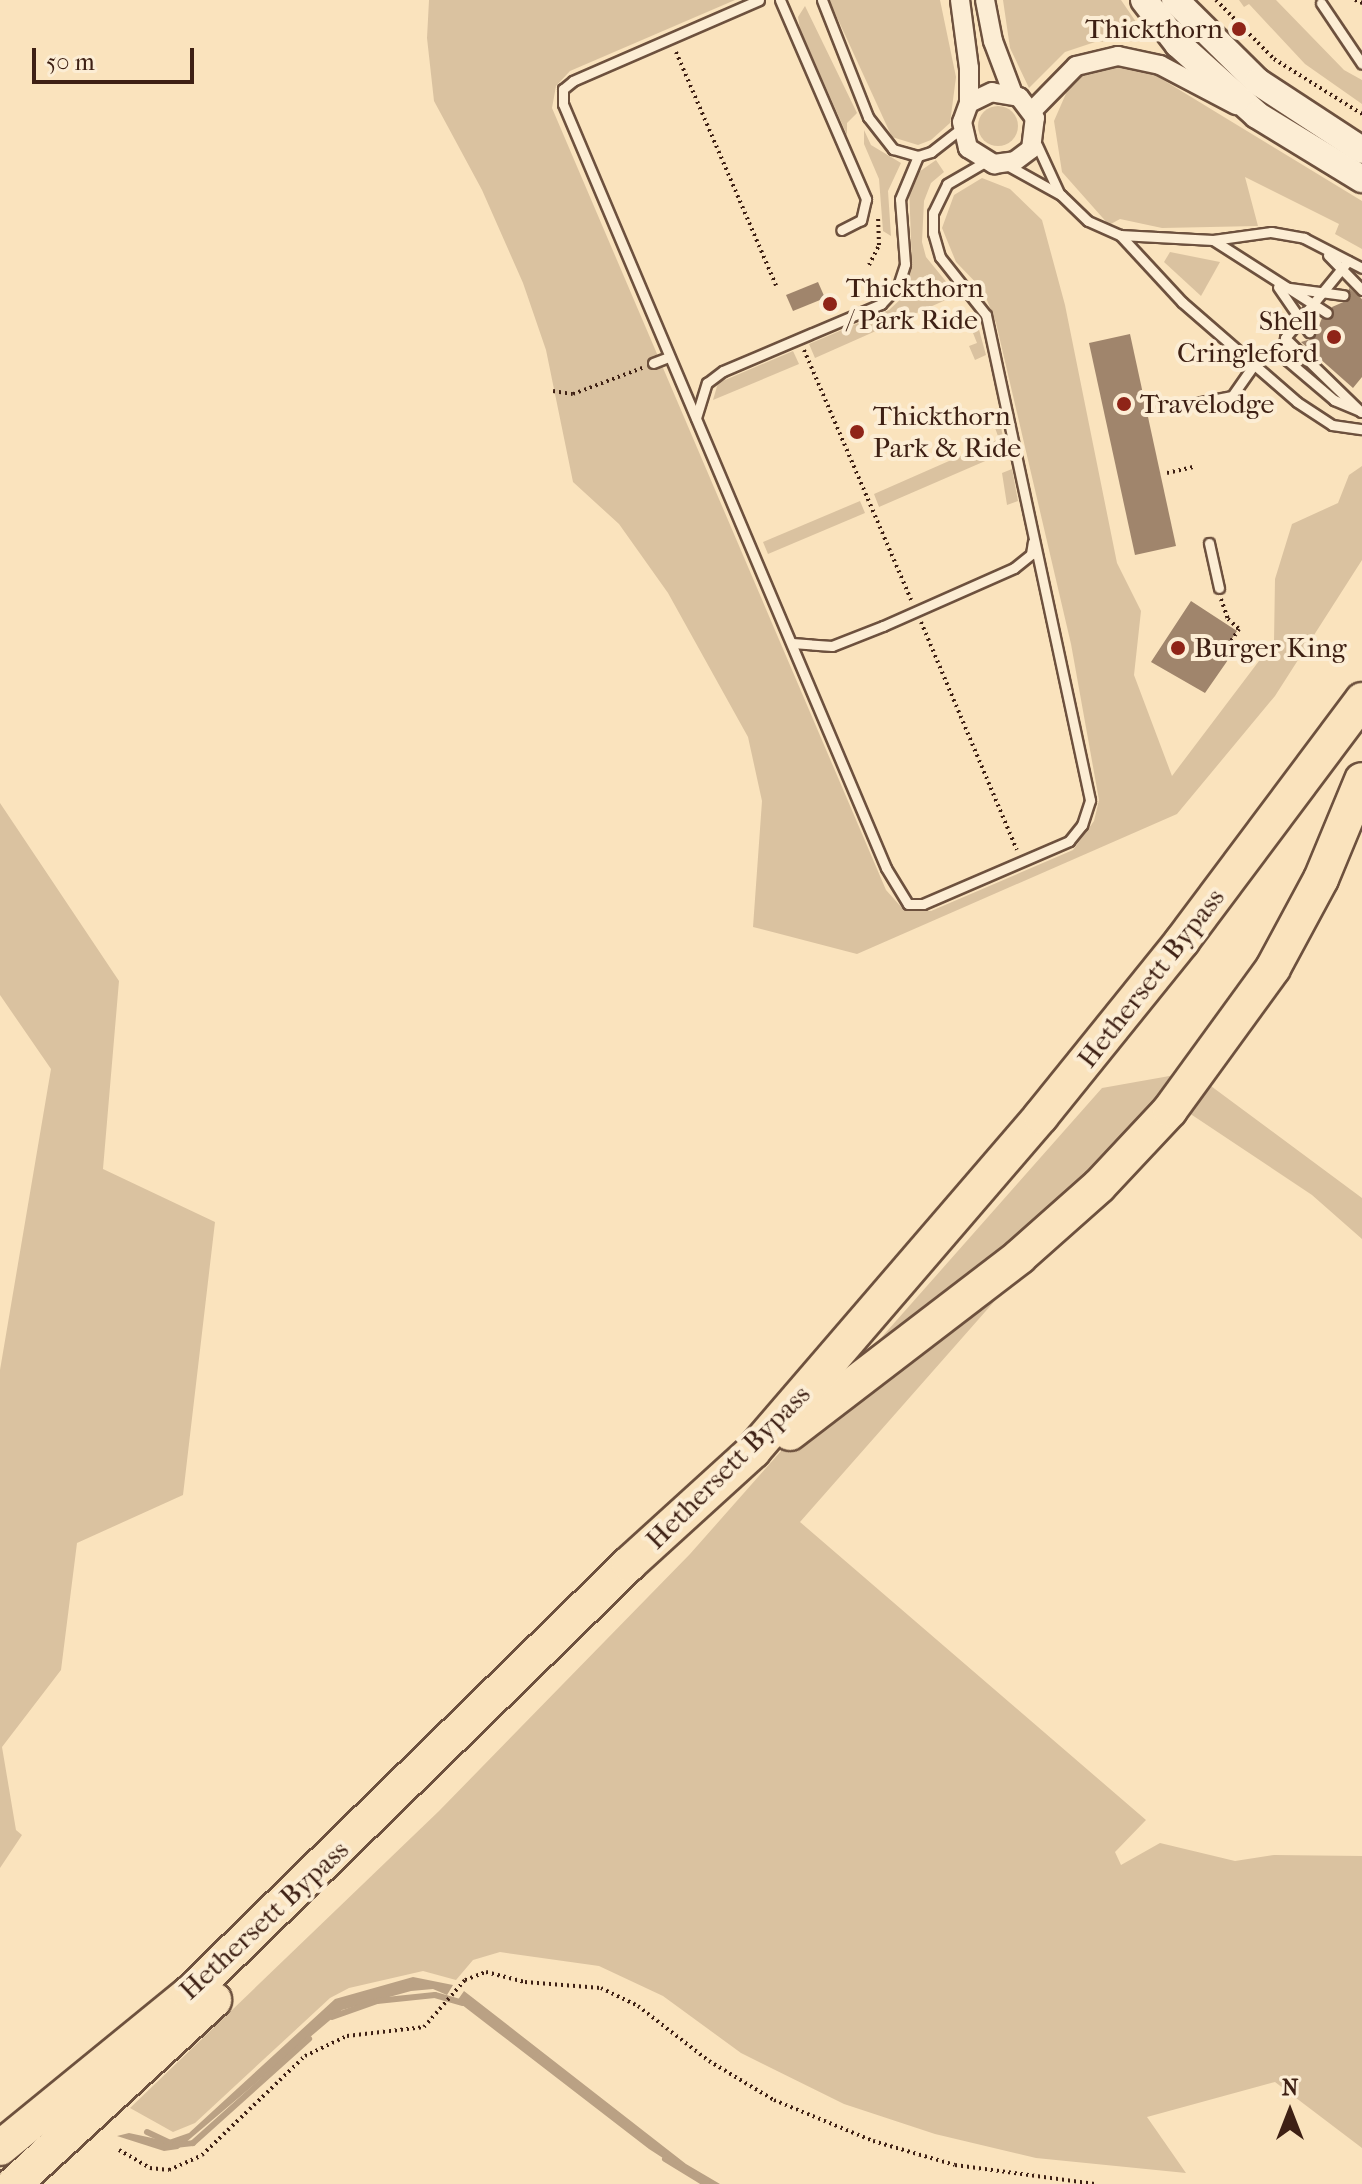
<!DOCTYPE html>
<style>
body{margin:0}
#map{position:relative;width:1362px;height:2184px;overflow:hidden;background:#fae3bd;font-family:"IM FELL French Canon",serif}
div>[style]{position:absolute}
.green>*{inset:0;background:#dac2a0}
.round{border-radius:50%}
.water>*{inset:0;background:#baa184}
.stream>*{height:6px;margin:-3px;padding:0 3px;transform-origin:3px;border-radius:3px;background:#baa184}
.building>*{inset:0;background:#a0856c}
.path>*{height:4px;margin-top:-2px;transform-origin:0;background:repeating-linear-gradient(90deg,#3e2014 0 2px,transparent 0 6px)}
.roads{filter:drop-shadow(2px 0 #6d513e) drop-shadow(-2px 0 #6d513e) drop-shadow(0 2px #6d513e) drop-shadow(0 -2px #6d513e)}
.lane>*{height:9px;margin:-4.5px;padding:0 4.5px;transform-origin:4.5px;border-radius:4.5px;background:#fcedd4}
.street>*{height:18px;margin:-9px;padding:0 9px;transform-origin:9px;border-radius:9px;background:#fcedd4}
.secondary>*{height:26px;margin:-13px;padding:0 13px;transform-origin:13px;border-radius:13px;background:#fcedd4}
.highway>*{height:34px;margin:-17px;padding:0 17px;transform-origin:17px;border-radius:17px;background:#fae3bd}
.dots>*{width:22px;height:22px;translate:-50% -50%;box-sizing:border-box;border:4px solid #fcedd4;border-radius:50%}
span{translate:-50% -50%;white-space:nowrap;text-align:center;line-height:1.15;-webkit-text-stroke:8px #fcedd4;paint-order:stroke}
.poi-label{font-size:28px;color:#3e2014}
.right{translate:-100% -50%;text-align:right}
.left{translate:0 -50%;text-align:left}
.street-label{font-size:28px;color:#3e2014}
.north{position:absolute;left:1250px;top:2072px;width:80px;height:80px;-webkit-text-stroke:6px #fcedd4;paint-order:stroke;rotate:0deg;font-size:22px;font-weight:700;line-height:32px;text-align:center;color:#3e2014}
.north::after{content:'';display:block;margin:auto;width:28px;height:36px;background:#3e2014;clip-path:polygon(50% 0,100% 100%,50% 72%,0 100%)}
.scale{position:absolute;left:32px;top:48px;width:162px;height:36px;box-sizing:border-box;border:4px solid #3e2014;border-top:0;padding-left:10px;font-size:24px;line-height:28px;white-space:nowrap;color:#3e2014;-webkit-text-stroke:6px #fcedd4;paint-order:stroke}
</style>
<div id="map">
<div class="green">
<i style="clip-path:polygon(429px 0,735px 0,570px 71px,556px 86px,552px 108px,886px 890px,903px 909px,931px 911px,1073px 850px,1094px 821px,1099px 800px,1071px 644px,996px 323px,983px 290px,956px 262px,942px 228px,954px 195px,982px 178px,1010px 189px,1042px 220px,1065px 305px,1117px 563px,1141px 611px,1134px 675px,1172px 776px,1274px 641px,1275px 579px,1292px 524px,1338px 503px,1349px 475px,1362px 466px,1362px 560px,1275px 696px,1177px 814px,857px 954px,753px 927px,762px 801px,748px 737px,668px 593px,619px 524px,573px 482px,546px 350px,523px 283px,482px 190px,434px 101px,427px 38px)"></i>
<i style="clip-path:polygon(829px 0,940px 0,956px 77px,950px 123px,931px 140px,918px 145px,892px 137px)"></i>
<i style="clip-path:polygon(1003px 0,1121px 0,1149px 41px,1095px 42px,1065px 52px,1029px 88px,1010px 48px)"></i>
<i style="clip-path:polygon(1239px 0,1276px 0,1344px 70px,1362px 80px,1362px 104px,1305px 64px,1249px 4px,1244px 7px)"></i>
<i style="clip-path:polygon(805px 6px,857px 113px,847px 123px,847px 135px,800px 29px,798px 17px)"></i>
<i style="clip-path:polygon(1137px 64px,1362px 201px,1362px 249px,1335px 234px,1339px 224px,1245px 177px,1258px 226px,1162px 228px,1120px 219px,1109px 225px,1062px 172px,1054px 121px,1071px 82px,1088px 71px)"></i>
<i class="round" style="left:978px;top:106px;width:40px;height:40px"></i>
<i style="clip-path:polygon(864px 130px,871px 145px,901px 163px,888px 191px,891px 236px,883px 231px,879px 179px,864px 144px)"></i>
<i style="clip-path:polygon(936px 160px,944px 172px,931px 183px,924px 201px,922px 242px,926px 257px,957px 295px,815px 358px,809px 344px,889px 310px,903px 297px,912px 265px,909px 187px,916px 174px)"></i>
<i style="clip-path:polygon(1170px 252px,1220px 262px,1201px 296px,1164px 262px)"></i>
<i style="clip-path:polygon(978px 326px,986px 355px,975px 360px,969px 346px,977px 343px,971px 328px)"></i>
<i style="clip-path:polygon(793px 351px,799px 364px,713px 400px,718px 383px)"></i>
<i style="clip-path:polygon(1000px 422px,1006px 452px,879px 507px,874px 494px,999px 439px,994px 425px)"></i>
<i style="clip-path:polygon(1012px 469px,1018px 501px,1007px 505px,1002px 473px)"></i>
<i style="clip-path:polygon(860px 501px,865px 513px,768px 554px,763px 542px)"></i>
<i style="clip-path:polygon(0 803px,119px 981px,103px 1169px,215px 1222px,183px 1495px,77px 1543px,61px 1670px,2px 1747px,16px 1830px,22px 1835px,0 1868px,0 1370px,51px 1069px,0 995px)"></i>
<i style="clip-path:polygon(1192px 1072px,1362px 1198px,1362px 1239px,1312px 1195px,1171px 1101px,800px 1522px,1146px 1820px,1115px 1852px,1121px 1865px,1160px 1843px,1235px 1861px,1274px 1855px,1362px 1856px,1362px 2148px,1275px 2082px,1147px 2117px,1186px 2173px,1036px 2158px,935px 2134px,844px 2104px,741px 2053px,663px 1996px,599px 1966px,500px 1952px,473px 1960px,456px 1980px,423px 1971px,349px 1988px,330px 1998px,195px 2123px,173px 2132px,130px 2108px,439px 1811px,690px 1554px,1102px 1088px)"></i>
</div>
<div class="water">
<i style="clip-path:polygon(413px 1977px,453px 1985px,447px 1995px,433px 1989px,411px 1991px,342px 2010px,178px 2149px,164px 2151px,117px 2136px,129px 2133px,166px 2141px,189px 2133px,335px 1999px)"></i>
<i style="clip-path:polygon(464px 1991px,686px 2164px,720px 2184px,703px 2184px,649px 2149px,457px 2001px)"></i>
</div>
<div class="stream">
<i style="left:332px;top:2017px;width:48px;rotate:-19.6deg"></i>
<i style="left:377px;top:2001px;width:58px;rotate:-5.9deg"></i>
<i style="left:435px;top:1995px;width:29px;rotate:16deg"></i>
<i style="left:147px;top:2132px;width:31px;rotate:25deg"></i>
<i style="left:175px;top:2145px;width:18px;rotate:-6deg"></i>
<i style="left:193px;top:2143px;width:156px;rotate:-41.9deg"></i>
<i style="left:665px;top:2159px;width:48px;rotate:31.4deg"></i>
</div>
<div class="building">
<i style="clip-path:polygon(818px 282px,825px 298px,793px 311px,786px 295px)"></i>
<i style="clip-path:polygon(1349px 288px,1362px 299px,1362px 377px,1353px 388px,1301px 342px,1314px 338px,1322px 318px,1333px 318px,1332px 307px,1348px 300px)"></i>
<i style="clip-path:polygon(1130px 334px,1176px 546px,1135px 555px,1089px 343px)"></i>
<i style="clip-path:polygon(1191px 601px,1237px 631px,1223px 652px,1230px 657px,1205px 693px,1151px 662px)"></i>
</div>
<div class="path">
<i style="left:1216px;top:0;width:83px;rotate:45.5deg"></i>
<i style="left:1274px;top:59px;width:104px;rotate:32deg"></i>
<i style="left:1355px;top:0;width:8px;rotate:23deg"></i>
<i style="left:676px;top:52px;width:254px;rotate:66.8deg"></i>
<i style="left:869px;top:265px;width:22px;rotate:-63deg"></i>
<i style="left:879px;top:245px;width:26px;rotate:-92deg"></i>
<i style="left:804px;top:350px;width:272px;rotate:66.8deg"></i>
<i style="left:553px;top:391px;width:20px;rotate:9deg"></i>
<i style="left:573px;top:394px;width:74px;rotate:-20.6deg"></i>
<i style="left:1167px;top:473px;width:28px;rotate:-13deg"></i>
<i style="left:1221px;top:599px;width:21px;rotate:71deg"></i>
<i style="left:1228px;top:619px;width:15px;rotate:42deg"></i>
<i style="left:1239px;top:629px;width:23px;rotate:124deg"></i>
<i style="left:921px;top:622px;width:247px;rotate:67.2deg"></i>
<i style="left:119px;top:2150px;width:36px;rotate:30deg"></i>
<i style="left:150px;top:2168px;width:19px;rotate:6deg"></i>
<i style="left:169px;top:2170px;width:36px;rotate:-24deg"></i>
<i style="left:202px;top:2155px;width:143px;rotate:-43.9deg"></i>
<i style="left:305px;top:2056px;width:47px;rotate:-25.5deg"></i>
<i style="left:347px;top:2036px;width:78px;rotate:-6.7deg"></i>
<i style="left:424px;top:2027px;width:62px;rotate:-48.9deg"></i>
<i style="left:465px;top:1980px;width:22px;rotate:-21deg"></i>
<i style="left:486px;top:1972px;width:40px;rotate:14.4deg"></i>
<i style="left:525px;top:1982px;width:76px;rotate:4.5deg"></i>
<i style="left:601px;top:1988px;width:41px;rotate:25.9deg"></i>
<i style="left:638px;top:2006px;width:90px;rotate:37.8deg"></i>
<i style="left:709px;top:2061px;width:76px;rotate:31deg"></i>
<i style="left:774px;top:2100px;width:107px;rotate:22.5deg"></i>
<i style="left:873px;top:2141px;width:85px;rotate:16.3deg"></i>
<i style="left:955px;top:2165px;width:141px;rotate:7.7deg"></i>
</div>
<div class="roads">
<div class="lane">
<i style="left:759px;top:0;width:203px;rotate:156.5deg"></i>
<i style="left:573px;top:81px;width:13px;rotate:141deg"></i>
<i style="left:563px;top:89px;width:15px;rotate:90deg"></i>
<i style="left:563px;top:104px;width:829px;rotate:67.08deg"></i>
<i style="left:886px;top:868px;width:42px;rotate:58.6deg"></i>
<i style="left:908px;top:904px;width:15px"></i>
<i style="left:923px;top:904px;width:159px;rotate:-23.3deg"></i>
<i style="left:1069px;top:841px;width:21px;rotate:-51deg"></i>
<i style="left:1082px;top:825px;width:26px;rotate:-72deg"></i>
<i style="left:1090px;top:800px;width:496px;rotate:-102.1deg"></i>
<i style="left:986px;top:315px;width:74px;rotate:-128.4deg"></i>
<i style="left:940px;top:257px;width:25px;rotate:-106deg"></i>
<i style="left:933px;top:233px;width:20px;rotate:-90deg"></i>
<i style="left:933px;top:213px;width:32px;rotate:-64deg"></i>
<i style="left:947px;top:184px;width:44px;rotate:-30.1deg"></i>
<i style="left:780px;top:0;width:217px;rotate:66.6deg"></i>
<i style="left:866px;top:199px;width:22px;rotate:103deg"></i>
<i style="left:861px;top:220px;width:22px;rotate:153deg"></i>
<i style="left:822px;top:0;width:126px;rotate:68.5deg"></i>
<i style="left:868px;top:117px;width:41px;rotate:52deg"></i>
<i style="left:893px;top:149px;width:26px;rotate:16deg"></i>
<i style="left:918px;top:156px;width:14px;rotate:-17deg"></i>
<i style="left:931px;top:152px;width:39px;rotate:-38deg"></i>
<i style="left:1321px;top:3px;width:73px;rotate:56.1deg"></i>
<i style="left:1037px;top:145px;width:53px;rotate:65.4deg"></i>
<i style="left:1007px;top:165px;width:62px;rotate:29.1deg"></i>
<i style="left:1061px;top:195px;width:37px;rotate:44deg"></i>
<i style="left:1088px;top:221px;width:35px;rotate:24deg"></i>
<i style="left:1120px;top:235px;width:93px;rotate:3.1deg"></i>
<i style="left:1213px;top:240px;width:59px;rotate:-7.9deg"></i>
<i style="left:1271px;top:232px;width:34px;rotate:10deg"></i>
<i style="left:1304px;top:238px;width:65px;rotate:27.3deg"></i>
<i style="left:1120px;top:235px;width:91px;rotate:47.2deg"></i>
<i style="left:1182px;top:302px;width:152px;rotate:41deg"></i>
<i style="left:1297px;top:402px;width:42px;rotate:33.3deg"></i>
<i style="left:1332px;top:425px;width:30px;rotate:8deg"></i>
<i style="left:1213px;top:240px;width:135px;rotate:32.6deg"></i>
<i style="left:1328px;top:255px;width:49px;rotate:45.8deg"></i>
<i style="left:1348px;top:261px;width:99px;rotate:129.3deg"></i>
<i style="left:1285px;top:338px;width:11px;rotate:100deg"></i>
<i style="left:1283px;top:349px;width:12px;rotate:70deg"></i>
<i style="left:1287px;top:360px;width:62px;rotate:40.4deg"></i>
<i style="left:1334px;top:400px;width:30px;rotate:23deg"></i>
<i style="left:1278px;top:287px;width:55px;rotate:55.4deg"></i>
<i style="left:1282px;top:287px;width:62px;rotate:7.5deg"></i>
<i style="left:1285px;top:338px;width:106px;rotate:44.2deg"></i>
<i style="left:653px;top:363px;width:17px;rotate:-21deg"></i>
<i style="left:1181px;top:406px;width:52px;rotate:-11.1deg"></i>
<i style="left:1232px;top:396px;width:38px;rotate:-55deg"></i>
<i style="left:696px;top:418px;width:37px;rotate:-73deg"></i>
<i style="left:707px;top:383px;width:20px;rotate:-37deg"></i>
<i style="left:723px;top:371px;width:172px;rotate:-23deg"></i>
<i style="left:881px;top:304px;width:25px;rotate:-47deg"></i>
<i style="left:898px;top:286px;width:23px;rotate:-72deg"></i>
<i style="left:905px;top:264px;width:65px;rotate:-94.4deg"></i>
<i style="left:900px;top:199px;width:47px;rotate:-67.3deg"></i>
<i style="left:1209px;top:543px;width:46px;rotate:77.5deg"></i>
<i style="left:792px;top:643px;width:40px;rotate:4.3deg"></i>
<i style="left:832px;top:646px;width:55px;rotate:-21.4deg"></i>
<i style="left:883px;top:626px;width:143px;rotate:-23.9deg"></i>
<i style="left:1014px;top:568px;width:22px;rotate:-39deg"></i>
<i style="left:1031px;top:554px;width:12px;rotate:-81deg"></i>
</div>
<div class="street">
<i style="left:960px;top:0;width:69px;rotate:82.5deg"></i>
<i style="left:969px;top:68px;width:35px;rotate:90deg"></i>
<i style="left:969px;top:103px;width:20px;rotate:110deg"></i>
<i style="left:962px;top:122px;width:27px;rotate:77deg"></i>
<i style="left:968px;top:148px;width:31px;rotate:32deg"></i>
<i style="left:994px;top:164px;width:21px;rotate:-8deg"></i>
<i style="left:1015px;top:161px;width:20px;rotate:-37deg"></i>
<i style="left:1031px;top:149px;width:31px;rotate:-83deg"></i>
<i style="left:1035px;top:118px;width:26px;rotate:-127deg"></i>
<i style="left:1019px;top:97px;width:27px;rotate:-170deg"></i>
<i style="left:992px;top:92px;width:25px;rotate:154deg"></i>
<i style="left:985px;top:0;width:42px;rotate:79deg"></i>
<i style="left:993px;top:41px;width:57px;rotate:69.3deg"></i>
<i style="left:1032px;top:111px;width:63px;rotate:-45.6deg"></i>
<i style="left:1076px;top:66px;width:43px;rotate:-13.4deg"></i>
<i style="left:1118px;top:56px;width:43px;rotate:12.1deg"></i>
<i style="left:1160px;top:65px;width:86px;rotate:27.8deg"></i>
</div>
<div class="secondary">
<i style="left:1144px;top:0;width:56px;rotate:52.3deg"></i>
<i style="left:1178px;top:44px;width:106px;rotate:41.9deg"></i>
<i style="left:1257px;top:115px;width:123px;rotate:31.4deg"></i>
<i style="left:1175px;top:0;width:117px;rotate:44.7deg"></i>
<i style="left:1258px;top:82px;width:124px;rotate:33.2deg"></i>
</div>
<div class="highway">
<i style="left:790px;top:1433px;width:289px;rotate:-37.5deg"></i>
<i style="left:1019px;top:1257px;width:107px;rotate:-41.6deg"></i>
<i style="left:1099px;top:1186px;width:104px;rotate:-46.9deg"></i>
<i style="left:1170px;top:1110px;width:175px;rotate:-54deg"></i>
<i style="left:1273px;top:968px;width:101px;rotate:-61.7deg"></i>
<i style="left:1321px;top:879px;width:107px;rotate:-67.5deg"></i>
<i style="left:0;top:2148px;width:244px;rotate:-39.2deg"></i>
<i style="left:189px;top:1994px;width:615px;rotate:-44.34deg"></i>
<i style="left:629px;top:1564px;width:168px;rotate:-42.3deg"></i>
<i style="left:753px;top:1451px;width:442px;rotate:-49.3deg"></i>
<i style="left:1041px;top:1116px;width:225px;rotate:-51.1deg"></i>
<i style="left:1182px;top:941px;width:301px;rotate:-53.2deg"></i>
<i style="left:14px;top:2184px;width:272px;rotate:-42.6deg"></i>
</div>
</div>
<div class="dots">
<i style="left:1239px;top:29px;background:#8f2418"></i>
<i style="left:830px;top:304px;background:#8f2418"></i>
<i style="left:1334px;top:337px;background:#8f2418"></i>
<i style="left:1124px;top:404px;background:#8f2418"></i>
<i style="left:857px;top:432px;background:#8f2418"></i>
<i style="left:1178px;top:648px;background:#8f2418"></i>
</div>
<div class="poi-label">
<span class="right" style="left:1223px;top:29px">Thickthorn</span>
<span class="left" style="left:846px;top:304px">Thickthorn<br>/ Park Ride</span>
<span class="right" style="left:1318px;top:337px">Shell<br>Cringleford</span>
<span class="left" style="left:1140px;top:404px">Travelodge</span>
<span class="left" style="left:873px;top:432px">Thickthorn<br>Park &amp; Ride</span>
<span class="left" style="left:1194px;top:648px">Burger King</span>
</div>
<div class="street-label">
<span style="left:1151px;top:978px;rotate:-52deg">Hethersett Bypass</span>
<span style="left:728px;top:1467px;rotate:-45deg">Hethersett Bypass</span>
<span style="left:264px;top:1920px;rotate:-43deg">Hethersett Bypass</span>
</div>
<div class="north">N</div>
<div class="scale">50 m</div>
</div>
